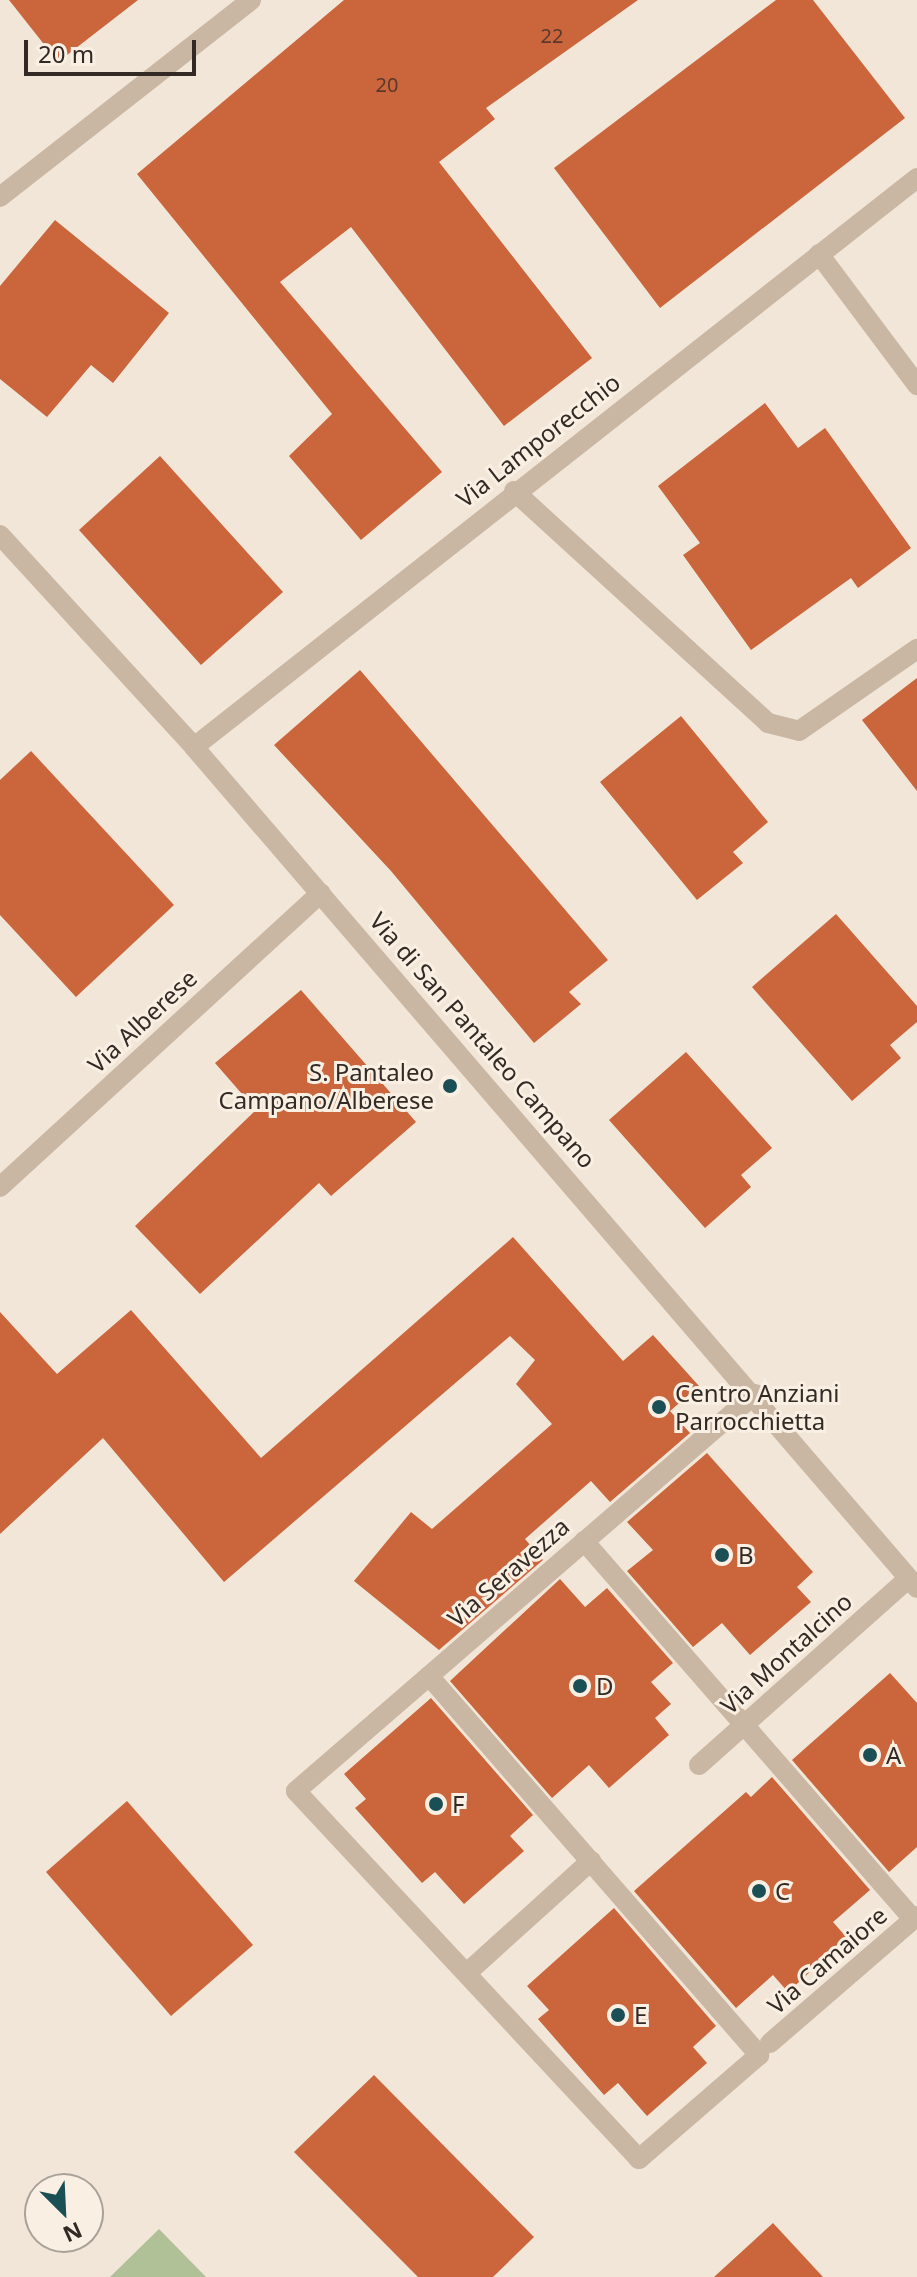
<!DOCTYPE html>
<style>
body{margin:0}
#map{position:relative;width:917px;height:2277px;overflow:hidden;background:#f1e6d7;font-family:"Noto Sans",sans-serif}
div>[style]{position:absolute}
.green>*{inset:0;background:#b0c097}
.building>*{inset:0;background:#ca653c}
.minor>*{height:20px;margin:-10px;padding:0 10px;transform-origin:10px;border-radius:10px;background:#c9b6a3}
.dots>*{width:22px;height:22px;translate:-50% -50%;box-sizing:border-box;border:4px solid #f9f0e3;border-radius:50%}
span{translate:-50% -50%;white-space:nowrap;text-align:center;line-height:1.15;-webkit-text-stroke:6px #f9f0e3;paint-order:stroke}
.number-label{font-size:20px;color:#5a392b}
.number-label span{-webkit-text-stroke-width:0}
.street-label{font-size:24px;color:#342a25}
.poi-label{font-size:24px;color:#342a25}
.right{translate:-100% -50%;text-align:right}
.left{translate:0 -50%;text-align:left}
.north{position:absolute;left:24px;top:2173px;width:80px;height:80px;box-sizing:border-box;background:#f9f0e3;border:2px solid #aaa197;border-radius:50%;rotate:156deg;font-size:22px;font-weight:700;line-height:32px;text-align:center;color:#342a25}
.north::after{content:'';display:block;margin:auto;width:28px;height:36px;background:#1a4f56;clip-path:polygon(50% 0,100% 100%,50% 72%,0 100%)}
.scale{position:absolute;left:24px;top:40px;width:172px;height:36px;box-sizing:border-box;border:4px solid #342a25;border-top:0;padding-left:10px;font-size:24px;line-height:28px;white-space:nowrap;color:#342a25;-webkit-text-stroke:6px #f9f0e3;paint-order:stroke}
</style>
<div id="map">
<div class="green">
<i style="clip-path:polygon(159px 2229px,206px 2277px,110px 2277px)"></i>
</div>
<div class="building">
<i style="clip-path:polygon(9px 0,138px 0,58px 62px)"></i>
<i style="clip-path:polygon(344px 0,638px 0,486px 108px,495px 119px,439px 162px,592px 358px,504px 426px,351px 227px,280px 282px,442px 472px,361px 540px,289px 456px,332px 414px,137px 174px)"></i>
<i style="clip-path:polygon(776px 0,813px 0,905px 118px,660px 308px,554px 168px)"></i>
<i style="clip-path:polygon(55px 220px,169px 313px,113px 383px,91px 365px,47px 417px,0 379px,0 286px)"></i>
<i style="clip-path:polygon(765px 403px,798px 448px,825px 428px,911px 548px,858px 588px,851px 578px,751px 650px,683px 555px,700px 543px,658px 486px)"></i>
<i style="clip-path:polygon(160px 456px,283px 592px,201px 665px,79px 530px)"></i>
<i style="clip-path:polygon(360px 670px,608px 960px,569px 992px,581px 1004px,534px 1043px,391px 871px,274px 745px)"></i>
<i style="clip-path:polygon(917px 678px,917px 791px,862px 720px)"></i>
<i style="clip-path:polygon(681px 716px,768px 822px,733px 852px,743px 863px,697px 900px,600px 782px)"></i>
<i style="clip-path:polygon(31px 751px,174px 905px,76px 997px,0 915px,0 780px)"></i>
<i style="clip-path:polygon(836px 914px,917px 1006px,917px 1022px,890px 1045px,901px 1058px,852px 1101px,752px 987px)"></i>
<i style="clip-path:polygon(301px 990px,416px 1122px,331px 1196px,319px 1183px,200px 1294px,135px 1226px,256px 1110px,215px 1063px)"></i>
<i style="clip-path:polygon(686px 1052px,772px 1148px,741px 1175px,751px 1187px,705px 1228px,609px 1120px)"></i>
<i style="clip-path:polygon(513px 1237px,623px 1361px,653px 1335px,699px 1386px,670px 1411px,690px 1433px,610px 1502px,591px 1481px,525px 1539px,543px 1560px,439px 1650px,354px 1581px,411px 1512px,432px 1529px,552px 1424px,516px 1384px,535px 1360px,510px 1336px,224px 1582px,103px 1438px,0 1534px,0 1312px,57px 1374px,131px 1310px,261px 1458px)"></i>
<i style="clip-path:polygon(707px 1453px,813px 1572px,797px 1587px,811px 1602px,750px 1655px,722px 1623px,693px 1647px,627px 1571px,653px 1550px,627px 1522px)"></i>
<i style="clip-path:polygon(560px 1579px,585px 1607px,607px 1588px,673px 1663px,651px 1682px,671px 1704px,655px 1718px,669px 1735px,609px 1788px,589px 1765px,552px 1798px,450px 1681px)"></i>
<i style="clip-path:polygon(890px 1673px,917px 1703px,917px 1847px,889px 1872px,792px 1760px)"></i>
<i style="clip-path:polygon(431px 1698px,533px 1815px,510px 1836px,524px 1851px,464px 1904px,435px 1872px,422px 1883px,355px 1808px,366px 1799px,344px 1774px)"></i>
<i style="clip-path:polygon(772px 1777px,870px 1890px,833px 1922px,847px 1938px,788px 1992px,773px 1975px,736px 2008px,634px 1891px,746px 1792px,751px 1797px)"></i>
<i style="clip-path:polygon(127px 1801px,253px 1945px,171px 2016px,46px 1872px)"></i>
<i style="clip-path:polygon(614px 1908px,716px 2026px,693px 2047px,707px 2063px,647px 2116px,618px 2083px,604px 2095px,538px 2019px,549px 2010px,527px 1986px)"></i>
<i style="clip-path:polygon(374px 2075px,534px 2237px,493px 2277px,418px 2277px,294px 2152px)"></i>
<i style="clip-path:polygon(773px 2223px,823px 2277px,714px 2277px)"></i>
</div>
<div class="minor">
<i style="left:0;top:197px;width:319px;rotate:-38.1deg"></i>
<i style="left:819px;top:254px;width:164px;rotate:53.2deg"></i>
<i style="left:514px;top:491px;width:344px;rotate:42.4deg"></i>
<i style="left:768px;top:723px;width:32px;rotate:14deg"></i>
<i style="left:799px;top:731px;width:144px;rotate:-34.8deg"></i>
<i style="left:0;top:535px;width:287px;rotate:47.5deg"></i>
<i style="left:194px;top:747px;width:1109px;rotate:49.31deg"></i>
<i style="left:194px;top:747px;width:920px;rotate:-38.2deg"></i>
<i style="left:0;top:1187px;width:435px;rotate:-42.5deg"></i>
<i style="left:584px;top:1541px;width:501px;rotate:48.96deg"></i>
<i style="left:429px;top:1676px;width:503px;rotate:48.95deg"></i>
<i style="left:759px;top:2055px;width:159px;rotate:139.1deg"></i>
<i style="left:639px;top:2159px;width:503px;rotate:-132.99deg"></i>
<i style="left:296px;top:1791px;width:607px;rotate:-40.86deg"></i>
<i style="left:699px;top:1765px;width:280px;rotate:-41.7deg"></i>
<i style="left:468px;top:1972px;width:166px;rotate:-42.1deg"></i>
<i style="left:770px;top:2043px;width:194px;rotate:-40.8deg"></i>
</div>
<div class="dots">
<i style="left:450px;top:1086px;background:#1a4f56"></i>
<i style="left:659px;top:1407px;background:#1a4f56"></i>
<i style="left:722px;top:1555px;background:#1a4f56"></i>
<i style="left:580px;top:1686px;background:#1a4f56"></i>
<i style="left:870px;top:1755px;background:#1a4f56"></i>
<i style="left:436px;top:1804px;background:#1a4f56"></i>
<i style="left:759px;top:1891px;background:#1a4f56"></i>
<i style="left:618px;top:2015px;background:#1a4f56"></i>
</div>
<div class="number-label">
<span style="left:552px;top:35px">22</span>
<span style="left:387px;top:84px">20</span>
</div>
<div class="street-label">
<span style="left:538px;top:440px;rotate:-38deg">Via Lamporecchio</span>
<span style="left:142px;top:1021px;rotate:-43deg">Via Alberese</span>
<span style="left:483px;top:1040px;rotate:49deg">Via di San Pantaleo Campano</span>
<span style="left:508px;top:1572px;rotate:-41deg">Via Seravezza</span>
<span style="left:786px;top:1653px;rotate:-42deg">Via Montalcino</span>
<span style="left:827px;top:1960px;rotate:-41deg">Via Camaiore</span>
</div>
<div class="poi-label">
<span class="right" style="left:434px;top:1086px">S. Pantaleo<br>Campano/Alberese</span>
<span class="left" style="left:675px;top:1407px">Centro Anziani<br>Parrocchietta</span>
<span class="left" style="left:738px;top:1555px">B</span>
<span class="left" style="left:596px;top:1686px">D</span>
<span class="left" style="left:886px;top:1755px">A</span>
<span class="left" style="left:452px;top:1804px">F</span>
<span class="left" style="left:775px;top:1891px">C</span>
<span class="left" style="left:634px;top:2015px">E</span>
</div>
<div class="north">N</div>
<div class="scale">20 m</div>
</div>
